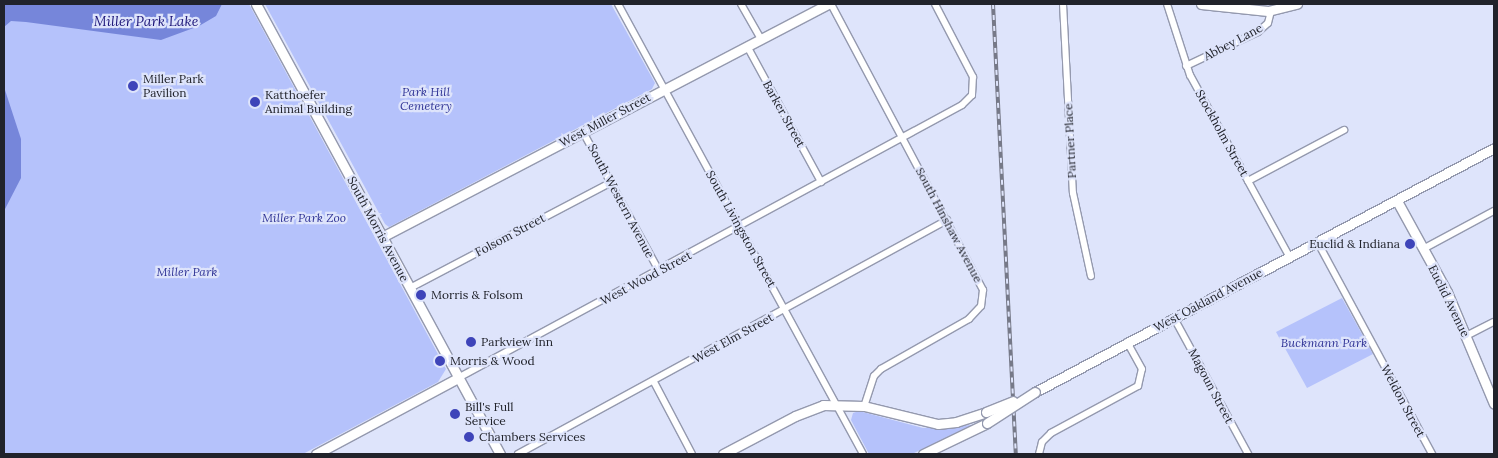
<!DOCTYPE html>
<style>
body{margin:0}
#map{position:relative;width:1498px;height:458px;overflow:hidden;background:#dee4fb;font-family:Lora,serif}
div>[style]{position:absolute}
.green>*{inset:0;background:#b5c2fb}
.water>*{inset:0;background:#7686da}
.roads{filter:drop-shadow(1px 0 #9499ae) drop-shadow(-1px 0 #9499ae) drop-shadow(0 1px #9499ae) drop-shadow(0 -1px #9499ae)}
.street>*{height:6px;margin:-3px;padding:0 3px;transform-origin:3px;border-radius:3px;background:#fff}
.secondary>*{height:9px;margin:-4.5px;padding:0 4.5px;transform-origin:4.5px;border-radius:4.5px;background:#fff}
.rail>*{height:4px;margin-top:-2px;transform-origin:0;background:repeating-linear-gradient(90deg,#dee4fb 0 5.5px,#767988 0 11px);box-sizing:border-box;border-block:1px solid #767988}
.bridges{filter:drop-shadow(1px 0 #9499ae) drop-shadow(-1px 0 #9499ae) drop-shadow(0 1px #9499ae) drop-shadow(0 -1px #9499ae)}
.secondary-bridge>*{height:9px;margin:-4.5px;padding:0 4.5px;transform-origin:4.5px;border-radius:4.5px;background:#fff}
.dots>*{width:14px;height:14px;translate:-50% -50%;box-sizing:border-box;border:2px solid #dee4fb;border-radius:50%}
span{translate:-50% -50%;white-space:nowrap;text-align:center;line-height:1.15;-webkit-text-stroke:4.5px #dee4fb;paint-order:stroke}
.street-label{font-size:12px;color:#21232b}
.poi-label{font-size:12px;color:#21232b}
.left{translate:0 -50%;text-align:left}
.right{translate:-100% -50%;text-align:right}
.park-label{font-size:12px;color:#303496;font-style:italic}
.water-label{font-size:14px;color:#1d1679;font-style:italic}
.frame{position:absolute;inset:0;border:5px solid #21232b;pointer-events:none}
</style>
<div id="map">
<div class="green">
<i style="clip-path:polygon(4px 4px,249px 4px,446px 369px,438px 382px,303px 454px,4px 454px)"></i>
<i style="clip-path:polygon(265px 4px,611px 4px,655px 83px,652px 89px,389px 227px,385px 224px)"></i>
<i style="clip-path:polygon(1342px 298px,1373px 354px,1307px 388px,1276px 332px)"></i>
<i style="clip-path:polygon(859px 411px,923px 428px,972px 425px,912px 454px,869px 454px,851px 420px,853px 413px)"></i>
</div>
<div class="water">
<i style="clip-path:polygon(4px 4px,222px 4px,216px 16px,199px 26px,161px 40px,26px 22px,11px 21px,4px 27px)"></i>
<i style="clip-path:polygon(4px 87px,21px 139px,21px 178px,4px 211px)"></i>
</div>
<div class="roads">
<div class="street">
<i style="left:618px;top:4px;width:512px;rotate:61.43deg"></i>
<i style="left:741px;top:4px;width:40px;rotate:60.3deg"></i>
<i style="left:831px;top:4px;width:324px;rotate:62deg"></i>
<i style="left:983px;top:290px;width:16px;rotate:97deg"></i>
<i style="left:981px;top:306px;width:18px;rotate:133deg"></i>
<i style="left:969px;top:319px;width:101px;rotate:150.4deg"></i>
<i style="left:881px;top:369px;width:10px;rotate:135deg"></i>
<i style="left:874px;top:376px;width:32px;rotate:108deg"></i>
<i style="left:1063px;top:4px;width:189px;rotate:87deg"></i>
<i style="left:1073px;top:193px;width:85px;rotate:77.8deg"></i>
<i style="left:1167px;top:4px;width:75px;rotate:72.1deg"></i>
<i style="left:1190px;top:75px;width:209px;rotate:61.3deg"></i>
<i style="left:747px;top:46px;width:155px;rotate:61.4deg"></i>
<i style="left:1186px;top:66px;width:80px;rotate:-25.3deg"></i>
<i style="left:1258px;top:32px;width:13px;rotate:-42deg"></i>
<i style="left:1268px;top:23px;width:12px;rotate:-76deg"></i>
<i style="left:583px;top:132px;width:158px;rotate:61.3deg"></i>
<i style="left:1248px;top:181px;width:109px;rotate:-28deg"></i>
<i style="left:1318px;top:243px;width:240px;rotate:61.6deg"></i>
<i style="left:1423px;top:249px;width:81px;rotate:-28.2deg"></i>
<i style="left:410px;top:288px;width:226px;rotate:-27.7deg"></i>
<i style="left:1174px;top:318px;width:155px;rotate:61.4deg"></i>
<i style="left:1466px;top:336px;width:31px;rotate:-27deg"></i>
<i style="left:458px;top:378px;width:573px;rotate:-28.44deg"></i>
<i style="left:962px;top:105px;width:14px;rotate:-45deg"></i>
<i style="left:972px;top:95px;width:18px;rotate:-87deg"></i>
<i style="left:973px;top:77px;width:82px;rotate:-117.5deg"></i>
<i style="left:654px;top:382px;width:81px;rotate:62.2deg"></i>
<i style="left:518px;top:454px;width:489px;rotate:-28.6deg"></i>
<i style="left:1039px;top:454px;width:12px;rotate:-76deg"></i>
<i style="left:1042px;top:442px;width:13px;rotate:-45deg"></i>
<i style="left:1051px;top:433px;width:99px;rotate:-28.4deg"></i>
<i style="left:1138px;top:386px;width:17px;rotate:-77deg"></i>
<i style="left:1142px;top:369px;width:31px;rotate:-119deg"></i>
</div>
<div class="secondary">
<i style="left:256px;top:4px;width:512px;rotate:61.53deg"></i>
<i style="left:1201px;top:4px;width:67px;rotate:6deg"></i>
<i style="left:1268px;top:11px;width:30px;rotate:-14deg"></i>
<i style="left:1397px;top:201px;width:104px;rotate:61.2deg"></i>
<i style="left:1447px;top:292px;width:121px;rotate:67.2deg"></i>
<i style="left:382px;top:237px;width:503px;rotate:-27.58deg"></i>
<i style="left:1035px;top:392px;width:520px;rotate:-27.99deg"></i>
<i style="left:316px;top:454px;width:161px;rotate:-28.2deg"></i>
<i style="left:723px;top:454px;width:81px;rotate:-27.8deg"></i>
<i style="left:795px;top:416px;width:30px;rotate:-21deg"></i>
<i style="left:823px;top:405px;width:41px;rotate:1.4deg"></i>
<i style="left:864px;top:406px;width:76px;rotate:13.7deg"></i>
<i style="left:938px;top:424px;width:18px;rotate:-6deg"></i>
<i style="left:956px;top:422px;width:32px;rotate:-18deg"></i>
<i style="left:923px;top:454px;width:71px;rotate:-25.8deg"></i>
</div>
</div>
<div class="rail">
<i style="left:993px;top:4px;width:451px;rotate:87.1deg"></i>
</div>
<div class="bridges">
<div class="secondary-bridge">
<i style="left:986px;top:412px;width:29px;rotate:-22deg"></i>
<i style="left:987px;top:423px;width:57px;rotate:-32.9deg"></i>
</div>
</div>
<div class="dots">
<i style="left:133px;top:86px;background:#3e44b9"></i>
<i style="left:255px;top:102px;background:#3e44b9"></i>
<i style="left:1410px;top:244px;background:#3e44b9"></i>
<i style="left:421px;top:295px;background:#3e44b9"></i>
<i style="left:471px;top:342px;background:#3e44b9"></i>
<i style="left:440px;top:361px;background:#3e44b9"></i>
<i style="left:455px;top:414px;background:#3e44b9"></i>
<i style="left:469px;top:437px;background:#3e44b9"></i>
</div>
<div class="street-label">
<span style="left:1233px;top:42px;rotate:-28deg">Abbey Lane</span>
<span style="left:784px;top:114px;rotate:61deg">Barker Street</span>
<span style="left:605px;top:120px;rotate:-28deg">West Miller Street</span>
<span style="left:1222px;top:133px;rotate:61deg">Stockholm Street</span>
<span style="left:1070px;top:141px;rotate:-93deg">Partner Place</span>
<span style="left:621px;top:201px;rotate:62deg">South Western Avenue</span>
<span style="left:949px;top:225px;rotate:62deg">South Hinshaw Avenue</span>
<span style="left:378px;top:229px;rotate:62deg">South Morris Avenue</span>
<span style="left:741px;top:229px;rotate:61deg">South Livingston Street</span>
<span style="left:510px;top:235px;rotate:-28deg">Folsom Street</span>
<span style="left:646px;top:278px;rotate:-28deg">West Wood Street</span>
<span style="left:1208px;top:300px;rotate:-28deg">West Oakland Avenue</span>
<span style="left:1449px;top:301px;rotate:64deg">Euclid Avenue</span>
<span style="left:733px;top:338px;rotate:-29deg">West Elm Street</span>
<span style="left:1211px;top:386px;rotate:62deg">Magoun Street</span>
<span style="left:1403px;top:401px;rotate:62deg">Weldon Street</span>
</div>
<div class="poi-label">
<span class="left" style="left:143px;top:86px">Miller Park<br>Pavilion</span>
<span class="left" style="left:265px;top:102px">Katthoefer<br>Animal Building</span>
<span class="right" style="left:1400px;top:244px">Euclid &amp; Indiana</span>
<span class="left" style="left:431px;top:295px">Morris &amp; Folsom</span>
<span class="left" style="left:481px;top:342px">Parkview Inn</span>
<span class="left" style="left:450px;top:361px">Morris &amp; Wood</span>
<span class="left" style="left:465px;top:414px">Bill's Full<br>Service</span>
<span class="left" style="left:479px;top:437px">Chambers Services</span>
</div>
<div class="park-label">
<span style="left:426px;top:99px">Park Hill<br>Cemetery</span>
<span style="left:304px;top:218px">Miller Park Zoo</span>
<span style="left:187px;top:272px">Miller Park</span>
<span style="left:1324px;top:343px">Buckmann Park</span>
</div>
<div class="water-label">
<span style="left:146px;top:21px">Miller Park Lake</span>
</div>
<div class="frame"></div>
</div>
